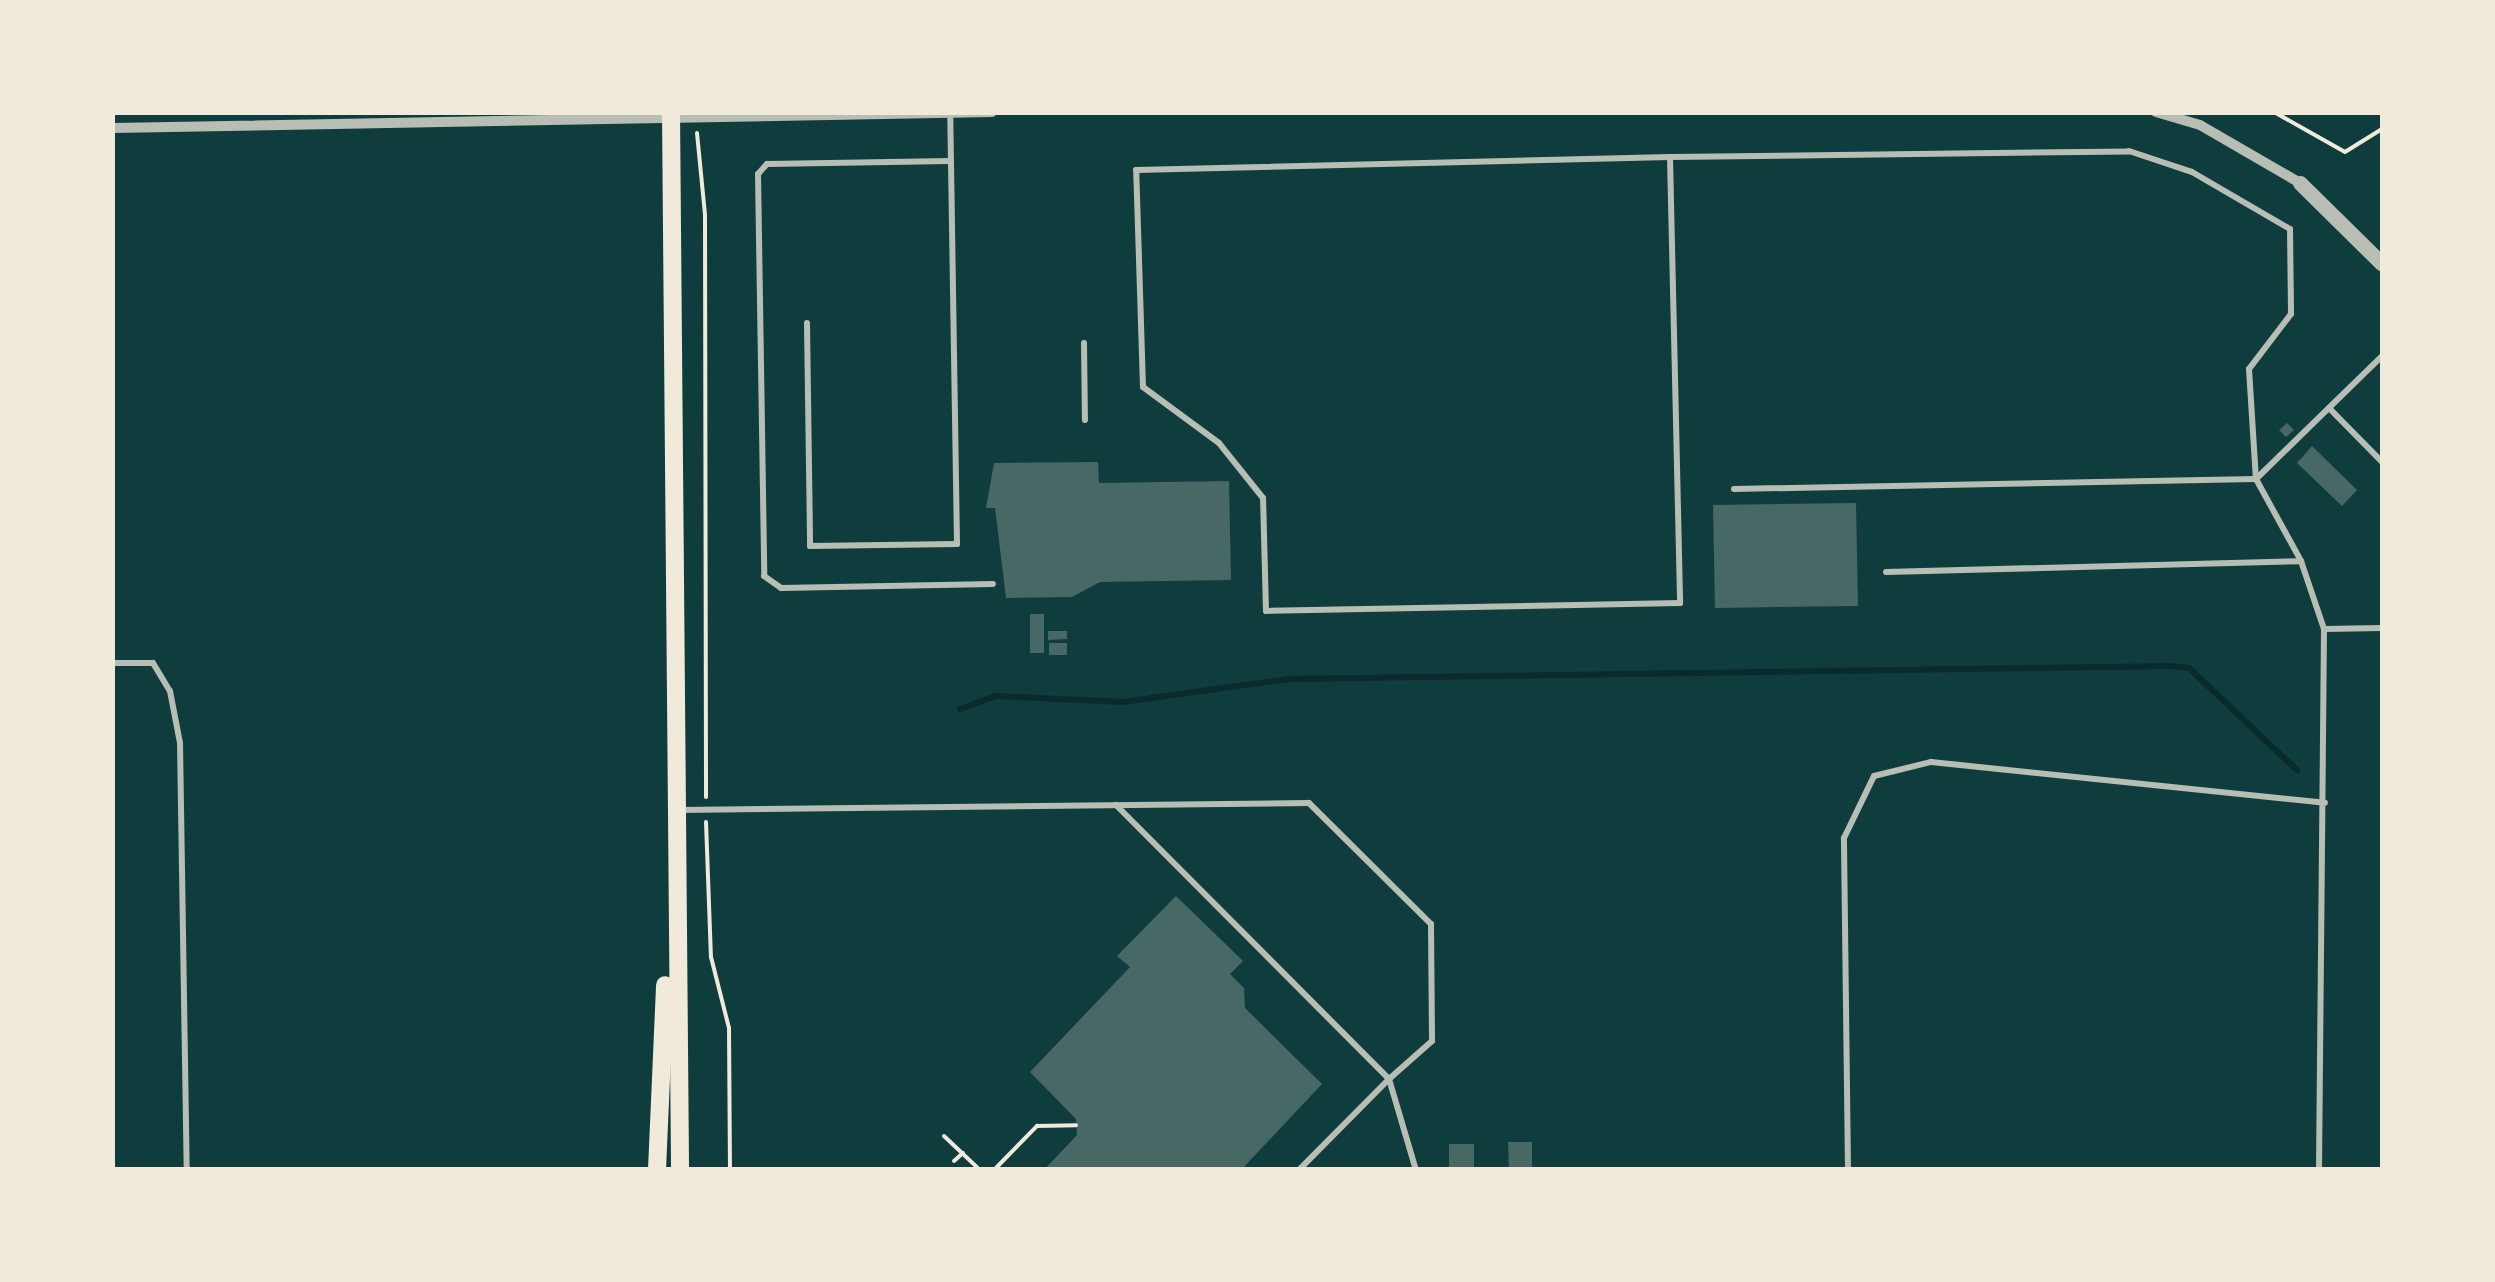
<!DOCTYPE html>
<style>
body{margin:0}
#map{position:relative;width:2495px;height:1282px;overflow:hidden;background:#0f3d3e;font-family:"Space Grotesk",sans-serif}
div>[style]{position:absolute}
.stream>*{height:6px;margin:-3px;padding:0 3px;transform-origin:3px;border-radius:3px;background:#0a2a2b}
.building>*{inset:0;background:#486865}
.path>*{height:4px;margin:-2px;padding:0 2px;transform-origin:2px;border-radius:2px;background:#f1e9da}
.service>*{height:6px;margin:-3px;padding:0 3px;transform-origin:3px;border-radius:3px;background:#b8beb3}
.minor>*{height:10px;margin:-5px;padding:0 5px;transform-origin:5px;border-radius:5px;background:#b8beb3}
.tertiary>*{height:15px;margin:-7.5px;padding:0 7.5px;transform-origin:7.5px;border-radius:7.5px;background:#b8beb3}
.secondary>*{height:18px;margin:-9px;padding:0 9px;transform-origin:9px;border-radius:9px;background:#f1e9da}
span{translate:-50% -50%;white-space:nowrap;text-align:center;line-height:1.15;-webkit-text-stroke:10px #f1e9da;paint-order:stroke}
.frame{position:absolute;inset:0;border:115px solid #f1e9da;pointer-events:none}
</style>
<div id="map">
<div class="stream">
<i style="left:960px;top:709px;width:37px;rotate:-20deg"></i>
<i style="left:995px;top:696px;width:128px;rotate:2.7deg"></i>
<i style="left:1123px;top:702px;width:168px;rotate:-7.9deg"></i>
<i style="left:1289px;top:679px;width:881px;rotate:-0.85deg"></i>
<i style="left:2170px;top:666px;width:19px;rotate:6deg"></i>
<i style="left:2189px;top:668px;width:149px;rotate:43.4deg"></i>
</div>
<div class="building">
<i style="clip-path:polygon(2287px 423px,2294px 430px,2286px 437px,2279px 430px)"></i>
<i style="clip-path:polygon(2312px 446px,2357px 490px,2342px 506px,2297px 463px)"></i>
<i style="clip-path:polygon(1098px 462px,1099px 483px,1229px 481px,1231px 580px,1100px 582px,1072px 597px,1006px 598px,995px 508px,986px 508px,994px 463px)"></i>
<i style="clip-path:polygon(1856px 503px,1858px 606px,1715px 608px,1713px 505px)"></i>
<i style="clip-path:polygon(1030px 614px,1044px 614px,1044px 653px,1030px 653px)"></i>
<i style="clip-path:polygon(1048px 631px,1067px 631px,1067px 639px,1048px 640px)"></i>
<i style="clip-path:polygon(1049px 643px,1067px 643px,1067px 655px,1049px 655px)"></i>
<i style="clip-path:polygon(1176px 896px,1243px 961px,1230px 974px,1244px 988px,1245px 1008px,1322px 1084px,1241px 1170px,1044px 1170px,1077px 1135px,1076px 1119px,1030px 1072px,1130px 967px,1117px 956px)"></i>
<i style="clip-path:polygon(1508px 1142px,1532px 1142px,1532px 1170px,1509px 1170px)"></i>
<i style="clip-path:polygon(1449px 1144px,1474px 1144px,1474px 1170px,1449px 1170px)"></i>
</div>
<div class="path">
<i style="left:2274px;top:112px;width:81px;rotate:29.4deg"></i>
<i style="left:2345px;top:152px;width:44px;rotate:-31.9deg"></i>
<i style="left:697px;top:133px;width:82px;rotate:84.4deg"></i>
<i style="left:705px;top:215px;width:582px;rotate:89.9deg"></i>
<i style="left:706px;top:822px;width:135px;rotate:87.9deg"></i>
<i style="left:711px;top:957px;width:73px;rotate:75.8deg"></i>
<i style="left:729px;top:1028px;width:142px;rotate:89.6deg"></i>
<i style="left:944px;top:1136px;width:50px;rotate:43.4deg"></i>
<i style="left:954px;top:1161px;width:12px;rotate:-42deg"></i>
<i style="left:994px;top:1170px;width:62px;rotate:-45.7deg"></i>
<i style="left:1037px;top:1126px;width:39px;rotate:-1deg"></i>
</div>
<div class="service">
<i style="left:1670px;top:157px;width:446px;rotate:88.7deg"></i>
<i style="left:1680px;top:603px;width:414px;rotate:178.9deg"></i>
<i style="left:1266px;top:611px;width:113px;rotate:-91.5deg"></i>
<i style="left:1263px;top:498px;width:70px;rotate:-128.7deg"></i>
<i style="left:1219px;top:443px;width:94px;rotate:-143.6deg"></i>
<i style="left:1143px;top:387px;width:217px;rotate:-91.8deg"></i>
<i style="left:1136px;top:170px;width:534px;rotate:-1.39deg"></i>
<i style="left:1670px;top:157px;width:459px;rotate:-0.7deg"></i>
<i style="left:2129px;top:151px;width:66px;rotate:18.4deg"></i>
<i style="left:2192px;top:172px;width:113px;rotate:30.2deg"></i>
<i style="left:2290px;top:229px;width:85px;rotate:89.3deg"></i>
<i style="left:2291px;top:314px;width:69px;rotate:127.4deg"></i>
<i style="left:2249px;top:369px;width:110px;rotate:86.4deg"></i>
<i style="left:2256px;top:479px;width:176px;rotate:-44.3deg"></i>
<i style="left:951px;top:161px;width:184px;rotate:179.1deg"></i>
<i style="left:767px;top:164px;width:13px;rotate:132deg"></i>
<i style="left:758px;top:174px;width:402px;rotate:89.1deg"></i>
<i style="left:764px;top:576px;width:21px;rotate:35deg"></i>
<i style="left:781px;top:588px;width:212px;rotate:-1.1deg"></i>
<i style="left:807px;top:323px;width:223px;rotate:89.2deg"></i>
<i style="left:810px;top:546px;width:147px;rotate:-0.8deg"></i>
<i style="left:957px;top:544px;width:431px;rotate:-90.9deg"></i>
<i style="left:1084px;top:343px;width:77px;rotate:89.3deg"></i>
<i style="left:2329px;top:408px;width:76px;rotate:45.5deg"></i>
<i style="left:1734px;top:489px;width:522px;rotate:-1.1deg"></i>
<i style="left:2256px;top:479px;width:94px;rotate:61.2deg"></i>
<i style="left:2301px;top:561px;width:72px;rotate:71.3deg"></i>
<i style="left:2324px;top:629px;width:541px;rotate:90.53deg"></i>
<i style="left:1886px;top:572px;width:415px;rotate:-1.5deg"></i>
<i style="left:2324px;top:629px;width:58px;rotate:-1deg"></i>
<i style="left:112px;top:663px;width:41px"></i>
<i style="left:153px;top:663px;width:33px;rotate:59deg"></i>
<i style="left:170px;top:691px;width:53px;rotate:79.1deg"></i>
<i style="left:180px;top:743px;width:427px;rotate:89.1deg"></i>
<i style="left:1116px;top:805px;width:387px;rotate:45.1deg"></i>
<i style="left:1389px;top:1079px;width:128px;rotate:134.7deg"></i>
<i style="left:679px;top:810px;width:630px;rotate:-0.64deg"></i>
<i style="left:1309px;top:803px;width:172px;rotate:44.8deg"></i>
<i style="left:1431px;top:924px;width:117px;rotate:89.5deg"></i>
<i style="left:1432px;top:1041px;width:57px;rotate:138.5deg"></i>
<i style="left:1389px;top:1079px;width:95px;rotate:73.5deg"></i>
<i style="left:1848px;top:1170px;width:332px;rotate:-90.7deg"></i>
<i style="left:1844px;top:838px;width:69px;rotate:-64.2deg"></i>
<i style="left:1874px;top:776px;width:59px;rotate:-13.8deg"></i>
<i style="left:1931px;top:762px;width:396px;rotate:5.9deg"></i>
</div>
<div class="minor">
<i style="left:2156px;top:112px;width:46px;rotate:16.5deg"></i>
<i style="left:2200px;top:125px;width:116px;rotate:30.1deg"></i>
<i style="left:112px;top:128px;width:880px;rotate:-1.04deg"></i>
</div>
<div class="tertiary">
<i style="left:2300px;top:183px;width:115px;rotate:44.6deg"></i>
</div>
<div class="secondary">
<i style="left:671px;top:112px;width:1058px;rotate:89.51deg"></i>
<i style="left:657px;top:1170px;width:185px;rotate:-87.5deg"></i>
</div>
<div class="frame"></div>
</div>
